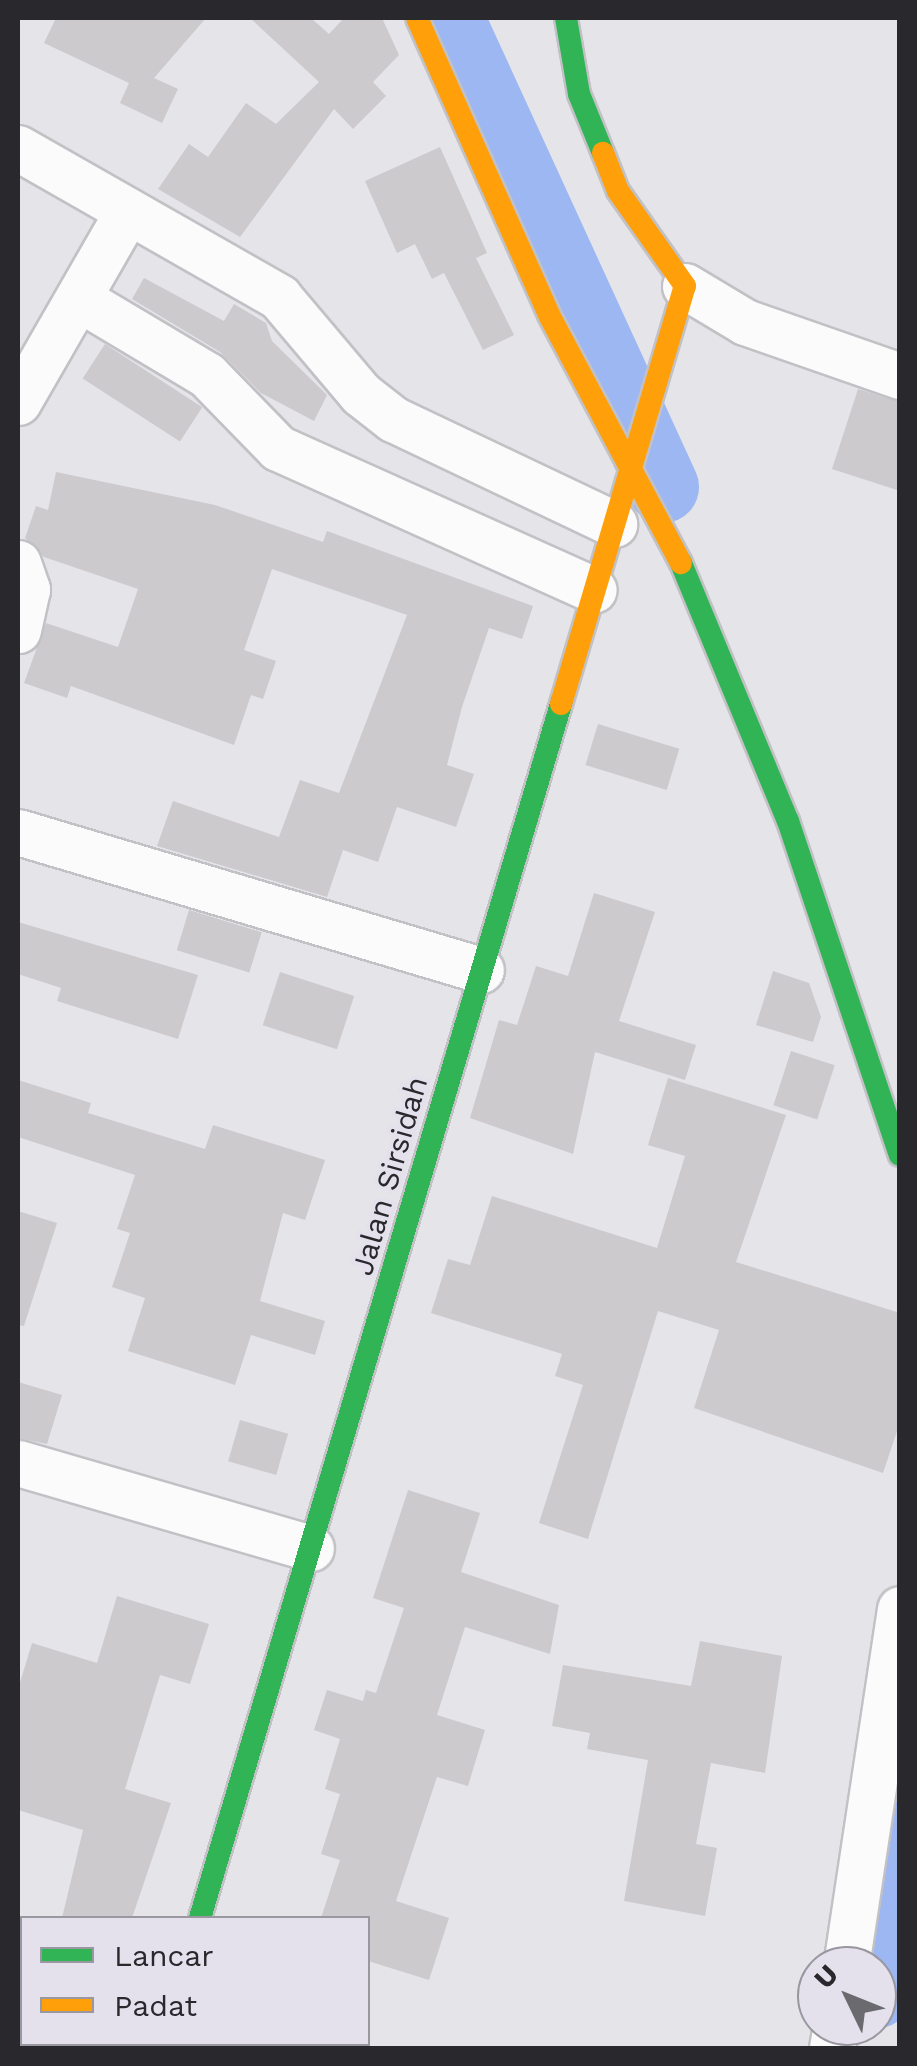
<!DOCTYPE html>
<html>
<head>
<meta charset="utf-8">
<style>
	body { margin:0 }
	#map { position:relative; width:917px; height:2066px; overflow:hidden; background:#e5e4e9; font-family:"Work Sans",sans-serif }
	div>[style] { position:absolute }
	.river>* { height:72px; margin:-36px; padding:0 36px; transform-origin:36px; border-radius:36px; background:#9cb7f2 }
	.building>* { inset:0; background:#cccacc; transform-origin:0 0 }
	.roads { filter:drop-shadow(2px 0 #c2c1c5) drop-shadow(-2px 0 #c2c1c5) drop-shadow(0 2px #c2c1c5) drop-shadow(0 -2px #c2c1c5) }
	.street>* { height:45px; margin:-22.5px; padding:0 22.5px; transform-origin:22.5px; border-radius:22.5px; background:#fbfbfc }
	.fast>* { height:22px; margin:-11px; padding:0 11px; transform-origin:11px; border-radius:11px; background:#30b455 }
	.slow>* { height:22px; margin:-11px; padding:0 11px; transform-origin:11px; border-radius:11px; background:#ff9f0a }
	span { translate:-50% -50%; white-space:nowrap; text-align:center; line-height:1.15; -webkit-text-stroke:8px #e4e1ec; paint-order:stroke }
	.street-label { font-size:30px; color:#29282c }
	.frame { position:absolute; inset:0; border:20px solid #29282c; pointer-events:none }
	.legend { position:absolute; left:20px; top:1916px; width:350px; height:130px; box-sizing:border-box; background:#e4e1ec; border:2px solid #99979f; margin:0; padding:12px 18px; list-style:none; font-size:30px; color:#29282c }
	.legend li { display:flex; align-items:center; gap:20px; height:50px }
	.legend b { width:50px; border:2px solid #99979f }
	.north { position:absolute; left:797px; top:1946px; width:100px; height:100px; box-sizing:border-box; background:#e4e1ec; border:2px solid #99979f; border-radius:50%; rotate:313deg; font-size:28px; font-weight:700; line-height:40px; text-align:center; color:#29282c }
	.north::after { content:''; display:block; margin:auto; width:35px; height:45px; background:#6b6a6e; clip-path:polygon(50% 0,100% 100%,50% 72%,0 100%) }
</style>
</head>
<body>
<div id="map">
	<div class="river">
		<i style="left:448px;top:18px;width:516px;rotate:65.37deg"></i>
		<i style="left:877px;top:1992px;width:157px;rotate:-81.6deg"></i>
	</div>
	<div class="building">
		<i style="clip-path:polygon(56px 18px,206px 18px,154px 78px,178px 89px,162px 123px,120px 103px,129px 83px,44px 43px)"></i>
		<i style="clip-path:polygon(250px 18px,311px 18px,329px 34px,344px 18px,382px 18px,399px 55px,373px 82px,386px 96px,353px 129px,334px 109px,240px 237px,158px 189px,189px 144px,208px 157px,246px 103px,276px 124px,319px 82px)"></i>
		<i style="clip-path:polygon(440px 147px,487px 253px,476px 258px,514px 335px,483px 350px,444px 273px,432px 279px,415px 244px,397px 253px,365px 181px)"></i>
		<i style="clip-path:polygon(144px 278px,224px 321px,234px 304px,266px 323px,272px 341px,327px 395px,314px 421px,261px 393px,220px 352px,132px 299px)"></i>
		<i style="left:105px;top:344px;width:116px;height:41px;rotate:33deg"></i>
		<i style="clip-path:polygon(858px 389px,900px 402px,900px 491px,832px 469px)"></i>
		<i style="clip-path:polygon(56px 472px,215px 505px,323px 542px,327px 531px,533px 606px,522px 639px,489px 628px,462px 707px,447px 765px,474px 774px,456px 827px,397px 807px,378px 862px,343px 850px,327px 897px,157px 846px,173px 801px,279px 837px,300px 780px,339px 793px,407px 615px,272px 569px,244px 650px,276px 661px,263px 699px,251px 695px,234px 745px,71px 686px,67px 698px,24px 683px,46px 623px,118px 647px,138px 589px,44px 557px,25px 538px,36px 506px,48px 510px)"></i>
		<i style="left:598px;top:724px;width:85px;height:43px;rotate:17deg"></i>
		<i style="clip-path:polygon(594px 893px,655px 912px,619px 1021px,696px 1045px,685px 1080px,595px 1052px,573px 1154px,470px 1118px,499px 1020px,517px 1025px,536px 966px,568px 976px)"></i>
		<i style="left:189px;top:910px;width:76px;height:42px;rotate:17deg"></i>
		<i style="clip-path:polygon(18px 922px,198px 975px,178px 1039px,57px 1001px,61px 988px,18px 974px)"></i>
		<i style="clip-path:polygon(773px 971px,809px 983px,821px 1017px,813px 1042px,756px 1025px)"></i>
		<i style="left:280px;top:972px;width:78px;height:56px;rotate:18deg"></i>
		<i style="left:791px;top:1051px;width:46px;height:57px;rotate:18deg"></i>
		<i style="clip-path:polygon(668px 1078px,786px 1115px,736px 1262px,900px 1313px,900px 1422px,883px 1473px,694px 1408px,719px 1330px,658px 1311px,588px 1539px,539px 1523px,583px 1385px,555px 1376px,562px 1354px,431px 1313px,448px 1259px,470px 1265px,492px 1196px,657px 1248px,685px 1156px,648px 1145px)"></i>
		<i style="clip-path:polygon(18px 1080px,91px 1103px,88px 1113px,205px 1149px,213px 1125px,325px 1160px,305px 1220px,283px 1213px,260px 1301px,325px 1321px,315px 1355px,251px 1335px,235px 1385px,128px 1351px,145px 1298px,112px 1287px,130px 1233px,117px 1229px,135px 1175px,18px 1137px)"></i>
		<i style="clip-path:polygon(18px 1211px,57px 1223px,24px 1326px,18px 1325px)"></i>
		<i style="clip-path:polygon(18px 1382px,62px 1395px,47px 1444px,18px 1438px)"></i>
		<i style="left:240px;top:1420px;width:50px;height:43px;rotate:16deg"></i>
		<i style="clip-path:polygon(408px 1490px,480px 1513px,461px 1572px,559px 1605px,550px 1654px,465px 1627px,437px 1715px,485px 1730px,468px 1786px,437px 1777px,396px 1901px,449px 1918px,429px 1980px,368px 1961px,368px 1918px,321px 1918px,340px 1860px,321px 1854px,340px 1794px,325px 1789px,340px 1739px,314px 1730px,327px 1690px,363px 1701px,366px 1690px,376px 1693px,404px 1608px,373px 1598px)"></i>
		<i style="clip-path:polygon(117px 1596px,209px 1624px,190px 1684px,160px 1675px,125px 1789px,171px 1803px,132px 1918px,62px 1918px,83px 1830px,18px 1810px,18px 1689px,32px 1643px,97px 1663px)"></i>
		<i style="clip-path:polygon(700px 1641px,782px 1656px,765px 1773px,711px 1763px,696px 1844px,717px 1848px,705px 1916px,624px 1901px,648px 1760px,587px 1749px,590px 1733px,552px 1726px,563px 1665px,691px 1686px)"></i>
	</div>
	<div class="roads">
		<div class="street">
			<i style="left:18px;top:148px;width:301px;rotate:29.7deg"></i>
			<i style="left:279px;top:297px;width:127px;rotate:49.8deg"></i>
			<i style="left:361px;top:394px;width:41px;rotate:38deg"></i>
			<i style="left:393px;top:419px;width:245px;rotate:25.4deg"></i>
			<i style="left:685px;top:286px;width:70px;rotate:31deg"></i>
			<i style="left:745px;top:322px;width:164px;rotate:19.2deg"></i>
			<i style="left:78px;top:298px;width:150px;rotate:30.8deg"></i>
			<i style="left:207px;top:375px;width:102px;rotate:45.8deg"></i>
			<i style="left:278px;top:448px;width:346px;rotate:24.2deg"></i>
			<i style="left:18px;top:402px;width:220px;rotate:-60.1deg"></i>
			<i style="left:18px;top:563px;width:28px;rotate:71deg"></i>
			<i style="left:27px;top:589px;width:42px;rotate:102.4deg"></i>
			<i style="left:18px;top:832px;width:483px;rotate:16.6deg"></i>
			<i style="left:18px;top:1463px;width:305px;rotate:16.2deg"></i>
			<i style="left:846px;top:1966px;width:361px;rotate:-81.4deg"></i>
			<i style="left:832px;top:2048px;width:22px;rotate:-80deg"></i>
		</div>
		<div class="fast">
			<i style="left:566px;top:18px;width:77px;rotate:80.3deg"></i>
			<i style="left:579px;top:94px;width:64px;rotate:67.9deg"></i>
			<i style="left:681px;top:563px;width:279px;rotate:67.5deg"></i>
			<i style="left:788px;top:821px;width:352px;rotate:71.5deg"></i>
			<i style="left:200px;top:1918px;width:1267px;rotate:-73.44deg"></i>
			<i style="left:159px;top:2048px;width:4px;rotate:-63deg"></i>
		</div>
		<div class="slow">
			<i style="left:417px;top:18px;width:325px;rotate:66deg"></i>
			<i style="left:549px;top:315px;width:281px;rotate:62deg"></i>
			<i style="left:561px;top:704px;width:436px;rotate:-73.5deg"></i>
			<i style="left:685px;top:286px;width:116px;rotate:-125.2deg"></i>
			<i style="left:618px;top:191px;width:41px;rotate:-111.5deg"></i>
		</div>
	</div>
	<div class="street-label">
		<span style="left:390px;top:1176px;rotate:-74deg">Jalan Sirsidah</span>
	</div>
	<div class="frame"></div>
	<ul class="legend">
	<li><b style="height:12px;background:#30b455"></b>Lancar</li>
	<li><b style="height:12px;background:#ff9f0a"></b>Padat</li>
	</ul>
	<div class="north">U</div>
</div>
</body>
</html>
